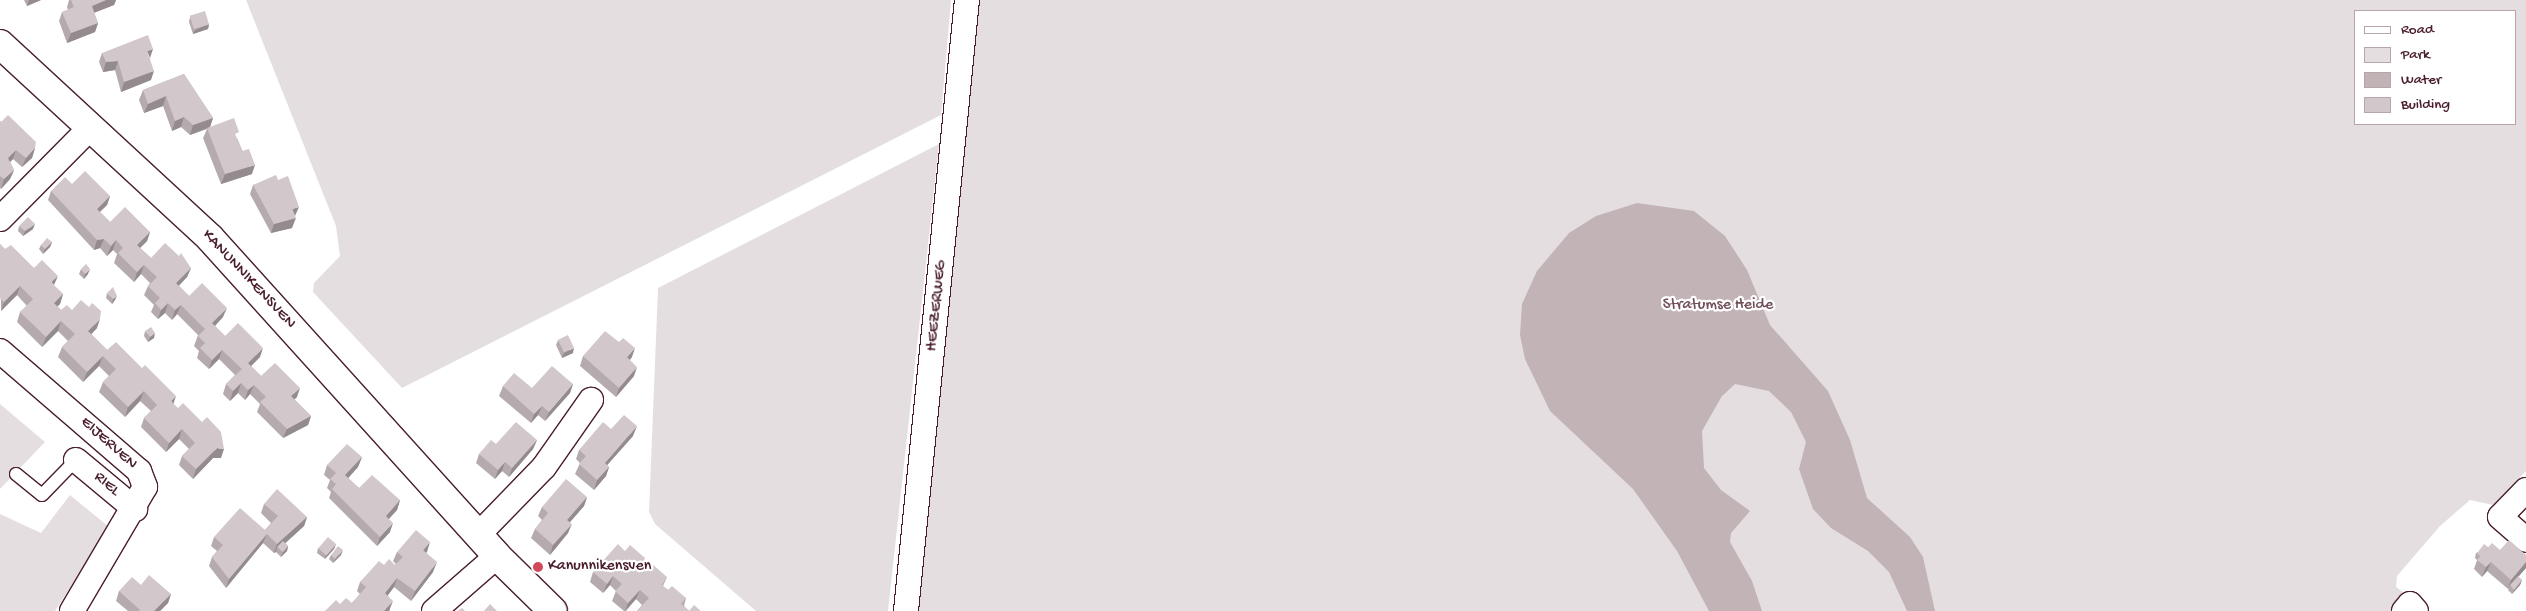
<!DOCTYPE html>
<html>
<head>
<meta charset="utf-8">
<style>
	body { margin:0 }
	#map { position:relative; width:2526px; height:611px; overflow:hidden; background:#fff; font-family:"Gochi Hand",sans-serif }
	div>[style] { position:absolute }
	.green>* { inset:0; background:#e5dee0 }
	.water>* { inset:0; background:#c1b3b6 }
	.roads { filter:drop-shadow(1px 0 #4a1f2b) drop-shadow(-1px 0 #4a1f2b) drop-shadow(0 1px #4a1f2b) drop-shadow(0 -1px #4a1f2b) }
	.service>* { height:12px; margin:-6px; padding:0 6px; transform-origin:6px; border-radius:6px; background:#fff }
	.minor>* { height:24px; margin:-12px; padding:0 12px; transform-origin:12px; border-radius:12px; background:#fff }
	.tertiary>* { height:28px; margin:-14px; padding:0 14px; transform-origin:14px; border-radius:14px; background:#fff }
	.wall>* { inset:0; background:#b5abaf }
	.shaded-wall>* { inset:0; background:#938b8e }
	.building>* { inset:0; background:#d2c7cb; transform-origin:0 0 }
	.dots>* { width:14px; height:14px; translate:-50% -50%; box-sizing:border-box; border:2px solid #fff; border-radius:50% }
	span { translate:-50% -50%; white-space:nowrap; text-align:center; line-height:1.15; -webkit-text-stroke:4.5px #fff; paint-order:stroke }
	.street-label { font-size:16px; color:#4a1f2b }
	.park-label { font-size:16px; color:#714f58 }
	.poi-label { font-size:16px; color:#4a1f2b }
	.left { translate:0 -50%; text-align:left }
	.legend { position:absolute; left:2354px; top:10px; width:162px; height:115px; box-sizing:border-box; background:#fff; border:1px solid #b7a5aa; margin:0; padding:6px 9px; list-style:none; font-size:15px; color:#4a1f2b }
	.legend li { display:flex; align-items:center; gap:10px; height:25px }
	.legend b { width:25px; border:1px solid #b7a5aa }
</style>
</head>
<body>
<div id="map">
	<div class="green">
		<i style="clip-path:polygon(246px 0,951px 0,941px 115px,402px 388px,313px 292px,314px 283px,340px 256px,336px 226px)"></i>
		<i style="clip-path:polygon(evenodd,971px 0,2526px 0,2526px 471px,2493px 505px,2470px 500px,2440px 526px,2397px 576px,2396px 587px,2411px 598px,2399px 611px,911px 611px,971px 0,2355px 11px,2515px 11px,2515px 124px,2355px 124px,2355px 11px)"></i>
		<i style="clip-path:polygon(939px 144px,888px 611px,756px 611px,655px 524px,649px 512px,658px 288px)"></i>
		<i style="clip-path:polygon(0 404px,45px 442px,0 489px)"></i>
		<i style="clip-path:polygon(70px 495px,109px 527px,55px 611px,0 611px,0 514px,41px 533px)"></i>
	</div>
	<div class="water">
		<i style="clip-path:polygon(1637px 203px,1694px 211px,1725px 236px,1747px 270px,1770px 325px,1828px 391px,1850px 440px,1867px 498px,1910px 537px,1923px 557px,1935px 611px,1907px 611px,1889px 572px,1868px 551px,1831px 528px,1813px 509px,1799px 469px,1806px 442px,1791px 412px,1769px 391px,1735px 384px,1722px 396px,1702px 431px,1704px 468px,1721px 490px,1750px 511px,1731px 533px,1730px 542px,1752px 581px,1762px 611px,1709px 611px,1677px 551px,1633px 489px,1550px 411px,1525px 359px,1520px 335px,1522px 304px,1537px 271px,1569px 233px,1596px 216px)"></i>
	</div>
	<div class="roads">
		<div class="service">
			<i style="left:16px;top:474px;width:33px;rotate:39deg"></i>
			<i style="left:42px;top:495px;width:49px;rotate:-45.8deg"></i>
		</div>
		<div class="minor">
			<i style="left:0;top:219px;width:129px;rotate:-45.3deg"></i>
			<i style="left:0;top:351px;width:184px;rotate:40.8deg"></i>
			<i style="left:139px;top:471px;width:17px;rotate:69deg"></i>
			<i style="left:145px;top:487px;width:144px;rotate:120.5deg"></i>
			<i style="left:76px;top:460px;width:77px;rotate:39.7deg"></i>
			<i style="left:2526px;top:490px;width:37px;rotate:134deg"></i>
			<i style="left:2500px;top:517px;width:35px;rotate:41deg"></i>
			<i style="left:478px;top:535px;width:95px;rotate:-45.9deg"></i>
			<i style="left:544px;top:467px;width:82px;rotate:-55deg"></i>
			<i style="left:434px;top:611px;width:84px;rotate:-41.1deg"></i>
			<i style="left:906px;top:611px;width:614px;rotate:-84.3deg"></i>
			<i style="left:2404px;top:611px;width:9px;rotate:-49deg"></i>
			<i style="left:2410px;top:604px;width:9px;rotate:49deg"></i>
		</div>
		<div class="tertiary">
			<i style="left:0;top:44px;width:286px;rotate:42.7deg"></i>
			<i style="left:210px;top:238px;width:428px;rotate:47.9deg"></i>
			<i style="left:497px;top:556px;width:78px;rotate:44.5deg"></i>
		</div>
	</div>
	<div class="wall">
		<i style="clip-path:polygon(24px 0,41px 0,27px 6px)"></i>
		<i style="clip-path:polygon(69px 0,116px 0,114px 5px,94px 13px,98px 23px,95px 32px,67px 43px,59px 21px,62px 12px,68px 10px,67px 7px)"></i>
		<i style="clip-path:polygon(190px 17px,209px 24px,208px 29px,193px 34px,189px 22px)"></i>
		<i style="clip-path:polygon(102px 53px,150px 58px,151px 80px,121px 92px,115px 70px,103px 72px,99px 62px)"></i>
		<i style="clip-path:polygon(184px 74px,213px 118px,210px 127px,237px 138px,252px 174px,221px 184px,203px 138px,207px 129px,190px 135px,181px 127px,172px 131px,163px 106px,144px 113px,139px 100px,143px 90px)"></i>
		<i style="clip-path:polygon(0 121px,35px 148px,32px 158px,22px 167px,13px 159px,10px 162px,14px 170px,10px 179px,1px 189px,0 188px)"></i>
		<i style="clip-path:polygon(278px 180px,295px 216px,292px 228px,271px 233px,250px 194px,253px 185px)"></i>
		<i style="clip-path:polygon(72px 184px,110px 196px,107px 205px,100px 212px,110px 222px,150px 232px,147px 241px,140px 248px,151px 258px,191px 268px,187px 277px,179px 286px,189px 296px,223px 317px,215px 326px,225px 336px,260px 357px,251px 366px,261px 376px,297px 397px,294px 399px,311px 416px,308px 425px,283px 438px,257px 412px,260px 404px,250px 394px,245px 400px,238px 393px,230px 401px,223px 394px,226px 384px,235px 375px,219px 359px,209px 369px,197px 358px,199px 351px,194px 346px,198px 335px,177px 314px,172px 320px,165px 313px,158px 319px,151px 312px,154px 305px,144px 295px,148px 286px,150px 283px,141px 274px,134px 282px,114px 263px,117px 254px,113px 250px,107px 256px,100px 248px,94px 250px,48px 200px,51px 191px)"></i>
		<i style="clip-path:polygon(19px 226px,33px 229px,23px 236px,18px 231px)"></i>
		<i style="clip-path:polygon(52px 242px,50px 247px,43px 254px,39px 249px,41px 245px)"></i>
		<i style="clip-path:polygon(0 244px,5px 249px,34px 268px,54px 286px,63px 294px,60px 304px,57px 306px,61px 310px,72px 310px,97px 328px,91px 334px,107px 350px,173px 404px,221px 458px,213px 458px,193px 479px,179px 465px,182px 456px,189px 449px,179px 439px,166px 452px,141px 427px,144px 418px,151px 411px,140px 401px,125px 417px,99px 392px,103px 382px,109px 376px,99px 366px,83px 382px,58px 357px,62px 347px,68px 341px,58px 331px,42px 347px,17px 322px,20px 312px,27px 306px,17px 295px,1px 311px)"></i>
		<i style="clip-path:polygon(81px 269px,88px 274px,84px 279px,79px 274px)"></i>
		<i style="clip-path:polygon(107px 293px,115px 300px,112px 304px,106px 298px)"></i>
		<i style="clip-path:polygon(145px 331px,154px 338px,148px 342px,144px 336px)"></i>
		<i style="clip-path:polygon(558px 340px,573px 353px,562px 358px,556px 345px)"></i>
		<i style="clip-path:polygon(583px 356px,632px 357px,630px 360px,634px 376px,616px 397px,580px 366px)"></i>
		<i style="clip-path:polygon(573px 384px,570px 393px,545px 421px,538px 415px,531px 423px,499px 396px,503px 386px,532px 388px)"></i>
		<i style="clip-path:polygon(611px 429px,633px 436px,607px 465px,609px 467px,606px 476px,594px 490px,575px 474px,580px 463px,576px 459px,579px 450px)"></i>
		<i style="clip-path:polygon(537px 440px,533px 449px,509px 477px,502px 471px,495px 479px,476px 463px,479px 454px,496px 444px)"></i>
		<i style="clip-path:polygon(362px 457px,358px 467px,348px 478px,359px 488px,400px 500px,397px 510px,389px 519px,390px 532px,377px 546px,329px 498px,331px 492px,327px 488px,330px 480px,324px 475px,327px 465px)"></i>
		<i style="clip-path:polygon(587px 497px,584px 506px,570px 522px,568px 533px,550px 555px,531px 538px,535px 529px,542px 520px,538px 516px,542px 507px)"></i>
		<i style="clip-path:polygon(264px 504px,307px 517px,304px 526px,285px 543px,288px 546px,287px 551px,281px 557px,276px 552px,274px 553px,263px 543px,226px 588px,209px 566px,212px 557px,217px 551px,211px 546px,214px 537px,265px 530px,271px 523px,261px 513px)"></i>
		<i style="clip-path:polygon(336px 544px,334px 549px,325px 559px,317px 553px,318px 548px)"></i>
		<i style="clip-path:polygon(2488px 547px,2500px 550px,2526px 555px,2526px 568px,2518px 577px,2522px 580px,2520px 585px,2512px 594px,2508px 590px,2509px 588px,2508px 589px,2487px 571px,2482px 577px,2474px 569px,2477px 560px,2475px 558px,2476px 553px)"></i>
		<i style="clip-path:polygon(397px 552px,426px 552px,433px 572px,411px 601px,394px 587px,388px 595px,390px 610px,389px 611px,325px 611px,340px 604px,352px 603px,360px 594px,357px 591px,360px 582px,384px 565px,395px 565px,396px 564px,393px 561px)"></i>
		<i style="clip-path:polygon(331px 555px,341px 555px,333px 563px,329px 559px)"></i>
		<i style="clip-path:polygon(642px 566px,647px 570px,667px 577px,663px 586px,668px 590px,686px 598px,684px 606px,689px 611px,701px 611px,637px 611px,642px 605px,636px 599px,626px 611px,624px 611px,612px 601px,616px 591px,610px 585px,603px 593px,590px 582px,593px 572px)"></i>
		<i style="clip-path:polygon(141px 585px,171px 594px,168px 603px,160px 611px,128px 611px,116px 601px,119px 591px)"></i>
	</div>
	<div class="shaded-wall">
		<i style="clip-path:polygon(29px 0,41px 0,27px 6px)"></i>
		<i style="clip-path:polygon(106px 0,116px 0,114px 5px,88px 15px,92px 6px)"></i>
		<i style="clip-path:polygon(98px 23px,95px 32px,67px 43px,71px 33px)"></i>
		<i style="clip-path:polygon(209px 24px,208px 29px,193px 34px,195px 30px)"></i>
		<i style="clip-path:polygon(153px 49px,150px 58px,147px 51px)"></i>
		<i style="clip-path:polygon(118px 61px,115px 70px,103px 72px,106px 62px)"></i>
		<i style="clip-path:polygon(154px 71px,151px 80px,121px 92px,124px 82px)"></i>
		<i style="clip-path:polygon(166px 96px,163px 106px,144px 113px,148px 104px)"></i>
		<i style="clip-path:polygon(184px 117px,181px 127px,172px 131px,175px 121px)"></i>
		<i style="clip-path:polygon(213px 118px,210px 127px,190px 135px,193px 125px)"></i>
		<i style="clip-path:polygon(35px 148px,32px 158px,22px 167px,26px 158px)"></i>
		<i style="clip-path:polygon(16px 150px,13px 159px,5px 167px,8px 158px)"></i>
		<i style="clip-path:polygon(255px 165px,252px 174px,221px 184px,225px 174px)"></i>
		<i style="clip-path:polygon(14px 170px,10px 179px,1px 189px,4px 179px)"></i>
		<i style="clip-path:polygon(110px 196px,107px 205px,93px 218px,97px 209px)"></i>
		<i style="clip-path:polygon(299px 207px,295px 216px,292px 209px)"></i>
		<i style="clip-path:polygon(296px 218px,292px 228px,271px 233px,274px 224px)"></i>
		<i style="clip-path:polygon(35px 224px,33px 229px,23px 236px,25px 231px)"></i>
		<i style="clip-path:polygon(150px 232px,147px 241px,134px 254px,137px 245px)"></i>
		<i style="clip-path:polygon(104px 239px,100px 248px,94px 250px,97px 240px)"></i>
		<i style="clip-path:polygon(116px 240px,113px 250px,107px 256px,111px 246px)"></i>
		<i style="clip-path:polygon(52px 242px,50px 247px,43px 254px,45px 249px)"></i>
		<i style="clip-path:polygon(144px 265px,141px 274px,134px 282px,137px 272px)"></i>
		<i style="clip-path:polygon(191px 268px,187px 277px,172px 292px,176px 283px)"></i>
		<i style="clip-path:polygon(90px 269px,88px 274px,84px 279px,85px 274px)"></i>
		<i style="clip-path:polygon(58px 276px,54px 285px,51px 282px)"></i>
		<i style="clip-path:polygon(20px 286px,17px 295px,1px 311px,4px 302px)"></i>
		<i style="clip-path:polygon(63px 294px,60px 304px,51px 313px,54px 303px)"></i>
		<i style="clip-path:polygon(117px 296px,115px 300px,112px 304px,113px 299px)"></i>
		<i style="clip-path:polygon(168px 303px,165px 313px,158px 319px,161px 310px)"></i>
		<i style="clip-path:polygon(181px 305px,177px 314px,172px 320px,175px 310px)"></i>
		<i style="clip-path:polygon(227px 308px,223px 317px,209px 332px,212px 323px)"></i>
		<i style="clip-path:polygon(100px 319px,97px 328px,85px 341px,88px 331px)"></i>
		<i style="clip-path:polygon(61px 321px,58px 331px,42px 347px,46px 337px)"></i>
		<i style="clip-path:polygon(155px 333px,154px 338px,148px 342px,150px 337px)"></i>
		<i style="clip-path:polygon(263px 348px,260px 357px,245px 372px,248px 363px)"></i>
		<i style="clip-path:polygon(574px 348px,573px 353px,562px 358px,564px 353px)"></i>
		<i style="clip-path:polygon(635px 348px,632px 357px,623px 367px,627px 357px)"></i>
		<i style="clip-path:polygon(222px 350px,219px 359px,209px 369px,212px 360px)"></i>
		<i style="clip-path:polygon(103px 356px,99px 366px,83px 382px,87px 372px)"></i>
		<i style="clip-path:polygon(637px 367px,634px 376px,616px 397px,619px 388px)"></i>
		<i style="clip-path:polygon(241px 383px,238px 393px,230px 401px,233px 391px)"></i>
		<i style="clip-path:polygon(573px 384px,570px 393px,545px 421px,549px 412px)"></i>
		<i style="clip-path:polygon(254px 385px,250px 394px,245px 400px,248px 390px)"></i>
		<i style="clip-path:polygon(300px 388px,297px 397px,288px 406px,291px 396px)"></i>
		<i style="clip-path:polygon(144px 391px,140px 401px,125px 417px,128px 407px)"></i>
		<i style="clip-path:polygon(176px 396px,173px 405px,171px 401px)"></i>
		<i style="clip-path:polygon(542px 406px,538px 415px,531px 423px,534px 414px)"></i>
		<i style="clip-path:polygon(311px 416px,308px 425px,283px 438px,287px 429px)"></i>
		<i style="clip-path:polygon(637px 426px,633px 436px,601px 472px,605px 463px)"></i>
		<i style="clip-path:polygon(182px 429px,179px 439px,166px 452px,169px 443px)"></i>
		<i style="clip-path:polygon(537px 440px,533px 449px,509px 477px,512px 468px)"></i>
		<i style="clip-path:polygon(217px 448px,224px 449px,221px 458px,213px 458px,193px 479px,196px 469px)"></i>
		<i style="clip-path:polygon(362px 457px,358px 467px,342px 485px,345px 475px)"></i>
		<i style="clip-path:polygon(505px 462px,502px 471px,495px 479px,498px 470px)"></i>
		<i style="clip-path:polygon(609px 467px,606px 476px,594px 490px,597px 480px)"></i>
		<i style="clip-path:polygon(587px 497px,584px 506px,564px 529px,567px 520px)"></i>
		<i style="clip-path:polygon(400px 500px,397px 510px,382px 526px,386px 516px)"></i>
		<i style="clip-path:polygon(307px 517px,304px 526px,279px 549px,277px 547px,276px 552px,274px 553px,277px 544px)"></i>
		<i style="clip-path:polygon(393px 523px,390px 532px,377px 546px,380px 537px)"></i>
		<i style="clip-path:polygon(572px 524px,568px 533px,550px 555px,553px 545px)"></i>
		<i style="clip-path:polygon(267px 534px,263px 543px,226px 588px,229px 579px)"></i>
		<i style="clip-path:polygon(430px 542px,427px 552px,420px 559px,423px 550px)"></i>
		<i style="clip-path:polygon(336px 544px,334px 549px,325px 559px,326px 555px)"></i>
		<i style="clip-path:polygon(288px 546px,287px 551px,281px 557px,283px 552px)"></i>
		<i style="clip-path:polygon(343px 550px,341px 555px,333px 563px,335px 559px)"></i>
		<i style="clip-path:polygon(437px 562px,433px 572px,411px 601px,415px 591px)"></i>
		<i style="clip-path:polygon(2491px 562px,2487px 571px,2482px 577px,2486px 567px)"></i>
		<i style="clip-path:polygon(2526px 562px,2526px 568px,2510px 586px,2510px 585px,2508px 589px,2511px 580px)"></i>
		<i style="clip-path:polygon(613px 576px,610px 585px,603px 593px,607px 584px)"></i>
		<i style="clip-path:polygon(397px 578px,394px 587px,382px 603px,385px 593px)"></i>
		<i style="clip-path:polygon(2522px 580px,2520px 585px,2512px 594px,2514px 590px)"></i>
		<i style="clip-path:polygon(640px 590px,636px 599px,625px 611px,628px 603px)"></i>
		<i style="clip-path:polygon(171px 594px,168px 603px,160px 611px,154px 611px)"></i>
		<i style="clip-path:polygon(393px 601px,389px 611px,384px 611px)"></i>
	</div>
	<div class="building">
		<i style="clip-path:polygon(71px 0,106px 0,92px 6px,98px 23px,71px 33px,62px 12px,74px 7px)"></i>
		<i style="left:205px;top:11px;width:14px;height:16px;rotate:73deg"></i>
		<i style="clip-path:polygon(148px 35px,153px 49px,147px 51px,154px 71px,124px 82px,118px 61px,106px 62px,102px 53px)"></i>
		<i style="clip-path:polygon(184px 74px,213px 118px,193px 125px,184px 117px,175px 121px,166px 96px,148px 104px,143px 90px)"></i>
		<i style="clip-path:polygon(8px 115px,36px 142px,35px 148px,26px 158px,16px 150px,8px 158px,14px 170px,4px 179px,0 176px,0 121px,1px 122px)"></i>
		<i style="clip-path:polygon(234px 118px,239px 132px,235px 134px,242px 151px,249px 149px,255px 165px,225px 174px,207px 128px)"></i>
		<i style="clip-path:polygon(85px 171px,110px 196px,97px 209px,110px 222px,125px 207px,150px 232px,137px 245px,151px 258px,165px 243px,179px 256px,181px 253px,191px 268px,176px 283px,189px 296px,202px 283px,227px 308px,212px 323px,225px 336px,238px 323px,263px 348px,248px 363px,261px 376px,275px 363px,300px 388px,291px 396px,311px 416px,287px 429px,260px 402px,266px 397px,254px 385px,248px 390px,241px 383px,233px 391px,226px 384px,242px 369px,222px 350px,212px 360px,200px 348px,205px 343px,198px 336px,205px 329px,181px 305px,175px 310px,168px 303px,161px 310px,155px 303px,160px 298px,148px 286px,157px 277px,144px 265px,137px 272px,118px 253px,123px 248px,116px 240px,111px 246px,104px 239px,97px 240px,51px 191px,65px 177px,72px 184px)"></i>
		<i style="clip-path:polygon(276px 175px,278px 180px,288px 176px,299px 207px,292px 209px,296px 218px,274px 224px,253px 185px)"></i>
		<i style="clip-path:polygon(28px 217px,35px 224px,25px 231px,19px 226px)"></i>
		<i style="clip-path:polygon(47px 238px,52px 242px,45px 249px,41px 245px)"></i>
		<i style="clip-path:polygon(0 244px,5px 249px,11px 245px,34px 268px,42px 260px,58px 276px,51px 282px,63px 294px,54px 303px,61px 310px,67px 305px,72px 310px,81px 300px,89px 307px,92px 303px,101px 311px,100px 319px,88px 331px,107px 350px,116px 342px,142px 368px,145px 365px,176px 396px,171px 401px,178px 408px,183px 403px,202px 422px,207px 417px,221px 432px,224px 449px,217px 448px,196px 469px,182px 456px,195px 443px,182px 429px,169px 443px,144px 418px,157px 405px,144px 391px,128px 407px,103px 382px,116px 369px,103px 356px,87px 372px,62px 347px,75px 334px,61px 321px,46px 337px,20px 312px,33px 299px,20px 286px,4px 302px,0 298px)"></i>
		<i style="clip-path:polygon(86px 264px,90px 269px,85px 274px,81px 269px)"></i>
		<i style="clip-path:polygon(113px 287px,117px 296px,113px 299px,107px 293px)"></i>
		<i style="clip-path:polygon(151px 327px,155px 333px,150px 337px,145px 331px)"></i>
		<i style="clip-path:polygon(605px 331px,619px 342px,623px 338px,635px 348px,627px 357px,637px 367px,619px 388px,583px 356px)"></i>
		<i style="left:568px;top:335px;width:14px;height:11px;rotate:65deg"></i>
		<i style="clip-path:polygon(552px 366px,573px 384px,549px 412px,542px 406px,534px 414px,503px 386px,514px 373px,532px 388px)"></i>
		<i style="clip-path:polygon(624px 415px,637px 426px,605px 463px,609px 467px,597px 480px,579px 464px,586px 456px,579px 450px,603px 422px,611px 429px)"></i>
		<i style="clip-path:polygon(516px 422px,537px 440px,512px 468px,505px 462px,498px 470px,479px 454px,491px 440px,496px 444px)"></i>
		<i style="clip-path:polygon(347px 444px,362px 457px,345px 475px,359px 488px,372px 475px,400px 500px,386px 516px,393px 523px,380px 537px,332px 489px,336px 484px,330px 479px,336px 473px,327px 465px)"></i>
		<i style="clip-path:polygon(566px 479px,587px 497px,567px 520px,572px 524px,553px 545px,535px 529px,548px 513px,542px 507px)"></i>
		<i style="clip-path:polygon(277px 489px,307px 517px,277px 544px,267px 534px,229px 579px,212px 557px,223px 545px,214px 537px,240px 508px,265px 530px,278px 516px,264px 504px)"></i>
		<i style="clip-path:polygon(416px 530px,430px 542px,423px 550px,437px 562px,415px 591px,397px 578px,385px 593px,393px 601px,384px 611px,325px 611px,336px 600px,340px 604px,346px 598px,352px 603px,366px 587px,360px 582px,379px 561px,384px 565px,389px 559px,395px 565px,403px 557px,397px 552px)"></i>
		<i style="left:328px;top:537px;width:11px;height:15px;rotate:41deg"></i>
		<i style="clip-path:polygon(2509px 540px,2526px 555px,2526px 562px,2511px 580px,2491px 562px,2486px 567px,2477px 560px,2492px 543px,2500px 550px)"></i>
		<i style="clip-path:polygon(283px 541px,288px 546px,283px 552px,277px 547px)"></i>
		<i style="clip-path:polygon(618px 544px,625px 551px,630px 545px,645px 558px,642px 566px,647px 570px,652px 564px,667px 577px,662px 585px,668px 590px,672px 586px,686px 598px,681px 604px,689px 611px,694px 605px,701px 611px,637px 611px,649px 598px,640px 590px,628px 603px,615px 591px,622px 584px,613px 576px,607px 584px,593px 572px)"></i>
		<i style="left:2484px;top:544px;width:5px;height:12px;rotate:37deg"></i>
		<i style="clip-path:polygon(338px 546px,343px 550px,335px 559px,331px 555px)"></i>
		<i style="clip-path:polygon(149px 575px,171px 594px,154px 611px,139px 611px,140px 610px,119px 591px,132px 577px,141px 585px)"></i>
		<i style="clip-path:polygon(2518px 576px,2522px 580px,2514px 590px,2510px 585px)"></i>
		<i style="clip-path:polygon(490px 604px,497px 611px,484px 611px)"></i>
		<i style="clip-path:polygon(462px 608px,465px 611px,458px 611px)"></i>
	</div>
	<div class="dots">
		<i style="left:538px;top:567px;background:#d1495b"></i>
	</div>
	<div class="street-label">
		<span style="left:248px;top:280px;rotate:47deg">KANUNNIKENSVEN</span>
		<span style="left:938px;top:306px;rotate:-84deg">HEEZERWEG</span>
		<span style="left:108px;top:444px;rotate:42deg">EIJERVEN</span>
		<span style="left:106px;top:485px;rotate:40deg">RIEL</span>
	</div>
	<div class="park-label">
		<span style="left:1718px;top:306px">Stratumse Heide</span>
	</div>
	<div class="poi-label">
		<span class="left" style="left:548px;top:567px">Kanunnikensven</span>
	</div>
	<ul class="legend">
	<li><b style="height:6px;background:#fff"></b>Road</li>
	<li><b style="height:14px;background:#e5dee0"></b>Park</li>
	<li><b style="height:14px;background:#c1b3b6"></b>Water</li>
	<li><b style="height:14px;background:#d2c7cb"></b>Building</li>
	</ul>
</div>
</body>
</html>
